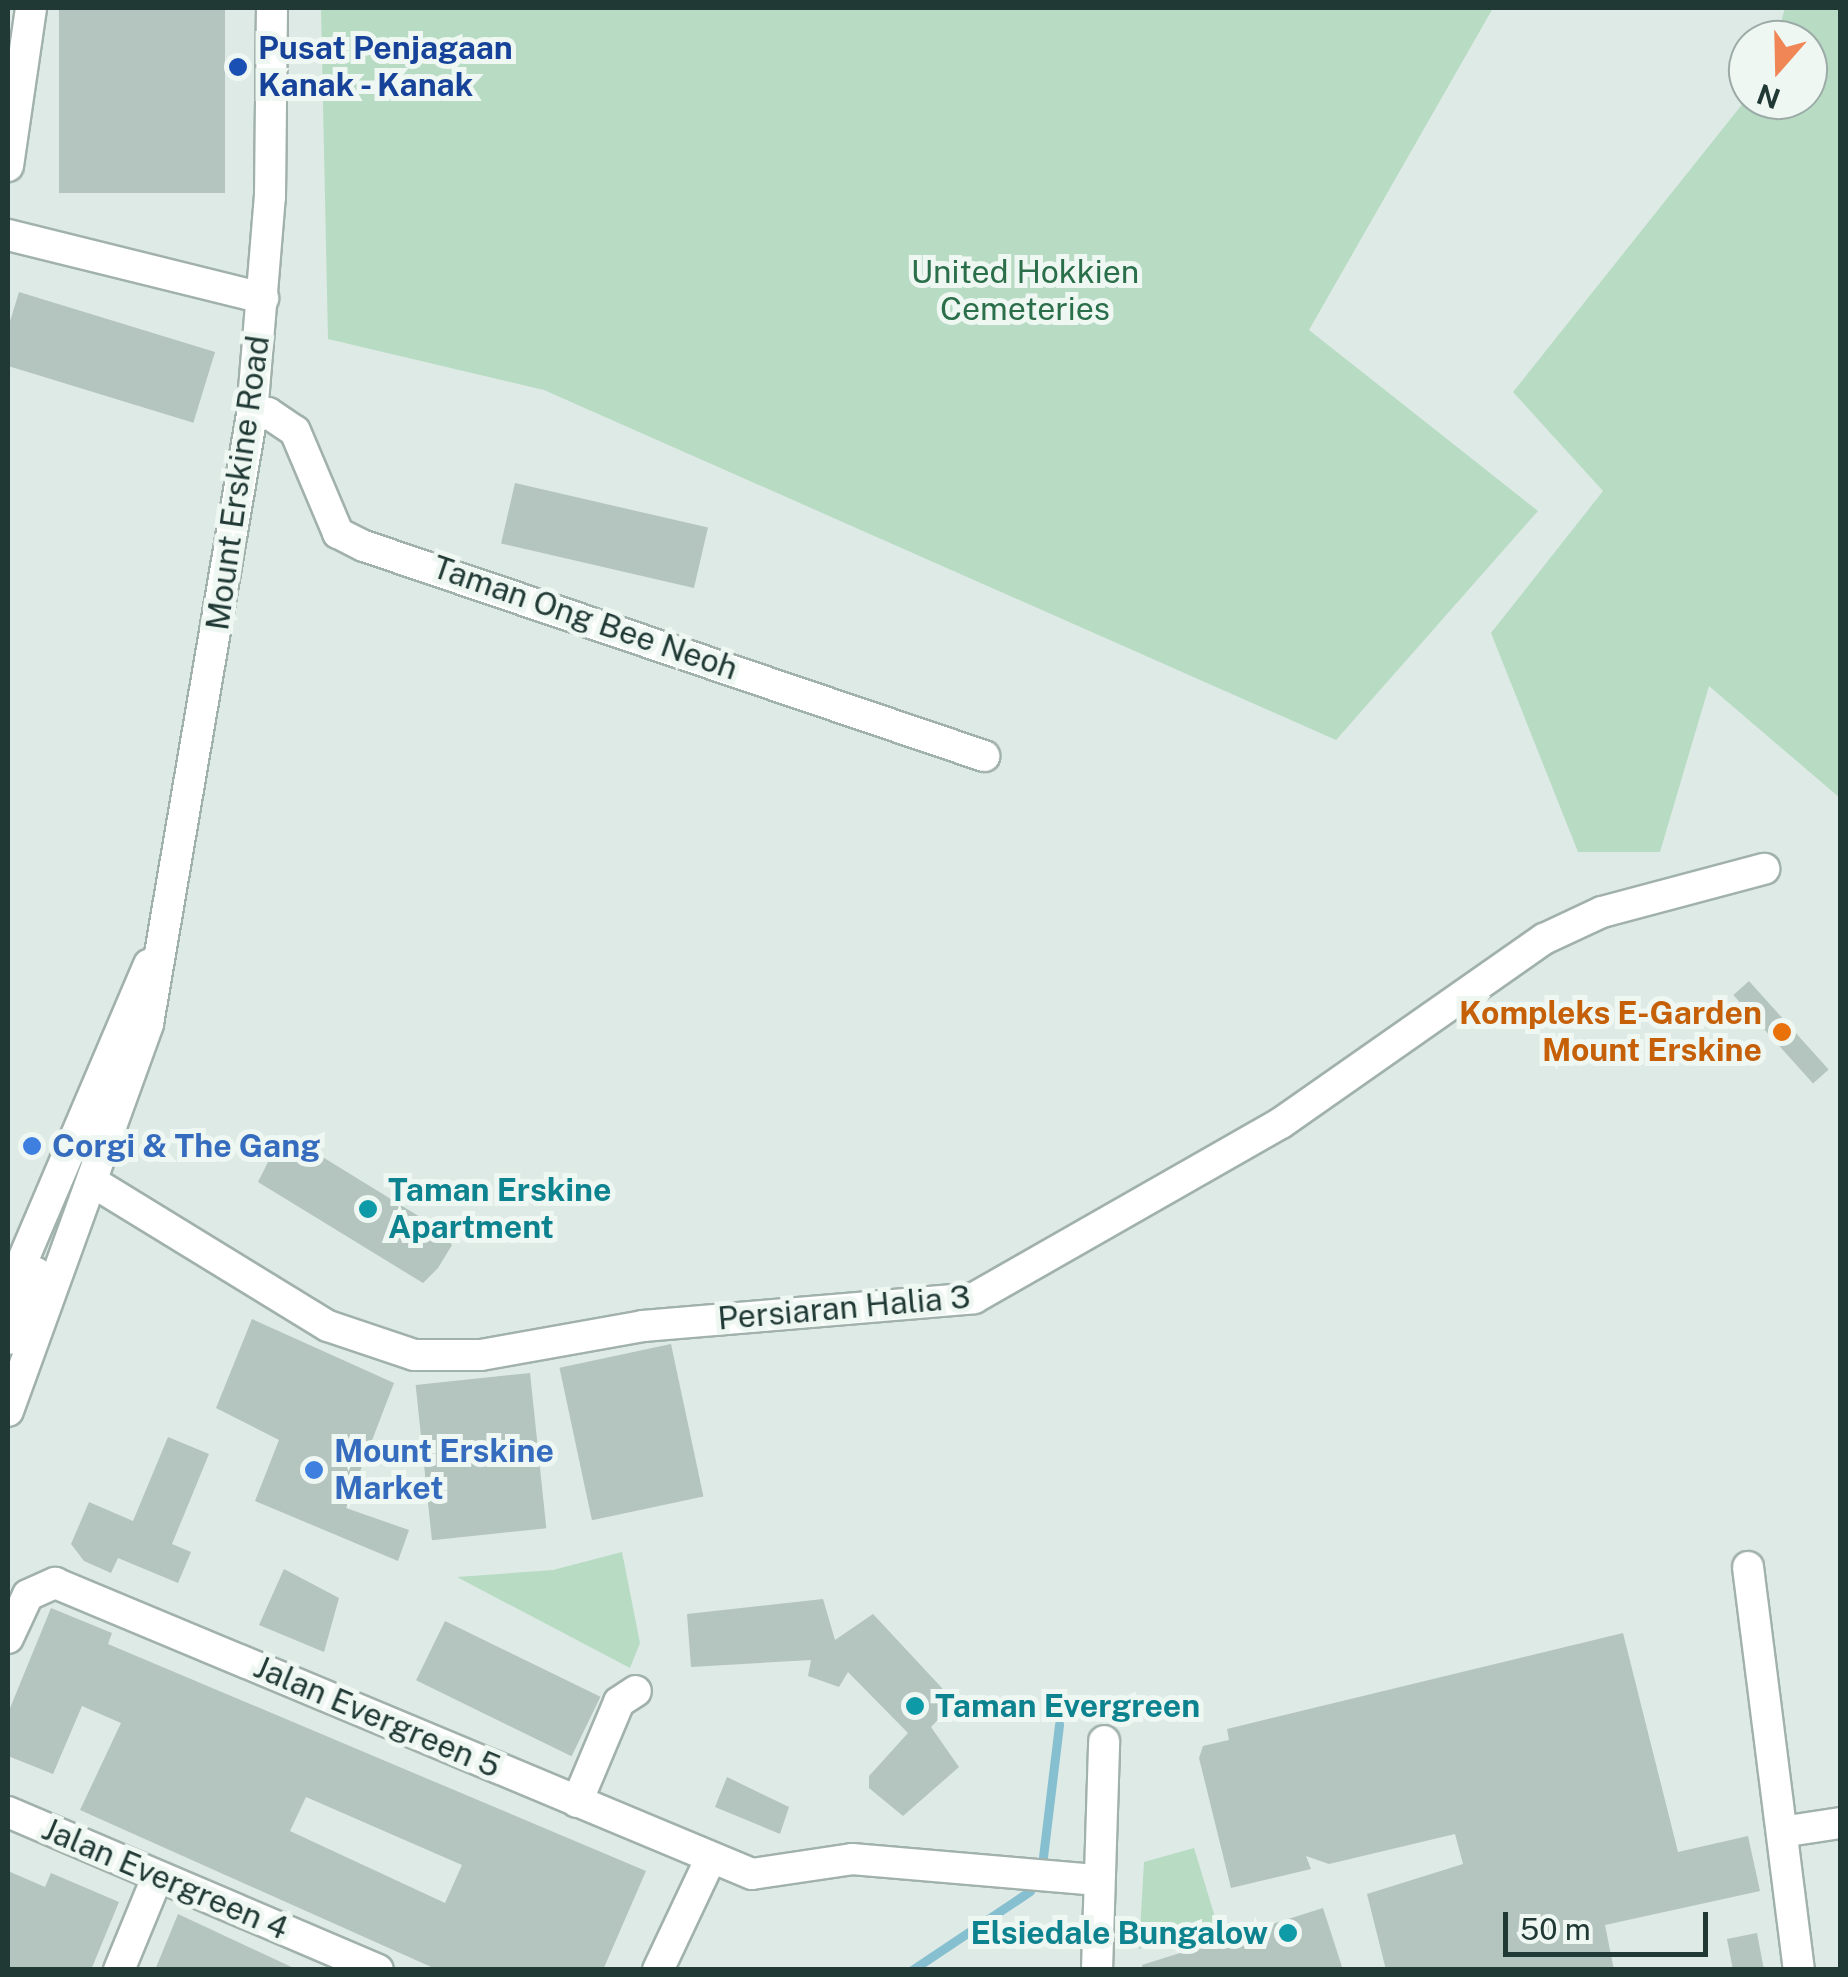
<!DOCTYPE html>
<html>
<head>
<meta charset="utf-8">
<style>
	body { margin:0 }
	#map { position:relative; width:1848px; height:1977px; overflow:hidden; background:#deeae5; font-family:"Public Sans",sans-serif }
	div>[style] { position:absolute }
	.green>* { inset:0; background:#b7dbc3 }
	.stream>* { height:9px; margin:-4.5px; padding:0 4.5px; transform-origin:4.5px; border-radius:4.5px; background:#86bfcf }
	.building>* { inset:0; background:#b4c4bf; transform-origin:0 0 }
	.roads { filter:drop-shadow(2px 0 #a1b1ac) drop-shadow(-2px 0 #a1b1ac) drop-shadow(0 2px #a1b1ac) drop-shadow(0 -2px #a1b1ac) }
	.minor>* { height:30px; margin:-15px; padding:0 15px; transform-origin:15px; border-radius:15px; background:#fff }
	.secondary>* { height:30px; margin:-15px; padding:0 15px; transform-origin:15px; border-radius:15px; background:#fff }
	.dots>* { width:28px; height:28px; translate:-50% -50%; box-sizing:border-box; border:5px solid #eff7f3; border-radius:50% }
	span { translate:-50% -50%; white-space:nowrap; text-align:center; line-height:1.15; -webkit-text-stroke:10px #eff7f3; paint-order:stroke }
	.transit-label { font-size:32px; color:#164399; font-weight:700 }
	.left { translate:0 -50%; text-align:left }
	.park-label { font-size:32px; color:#2b6f4a }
	.street-label { font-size:32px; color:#203934 }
	.food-label { font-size:32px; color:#c56008; font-weight:700 }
	.right { translate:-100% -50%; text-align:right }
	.shop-label { font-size:32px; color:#366cbe; font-weight:700 }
	.culture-label { font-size:32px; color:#0d838f; font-weight:700 }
	.frame { position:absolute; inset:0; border:10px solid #203934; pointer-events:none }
	.north { position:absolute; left:1728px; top:20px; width:100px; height:100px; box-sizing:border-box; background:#eff7f3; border:2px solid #9caba7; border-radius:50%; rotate:200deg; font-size:28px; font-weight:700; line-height:40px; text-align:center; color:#203934 }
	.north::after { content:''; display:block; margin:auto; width:35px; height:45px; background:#f08656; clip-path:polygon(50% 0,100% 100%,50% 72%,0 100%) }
	.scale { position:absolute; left:1503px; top:1912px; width:205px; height:45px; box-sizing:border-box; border:5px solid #203934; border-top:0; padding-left:12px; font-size:30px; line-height:35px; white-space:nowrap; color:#203934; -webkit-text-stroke:8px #eff7f3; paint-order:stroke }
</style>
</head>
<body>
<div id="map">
	<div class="green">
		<i style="clip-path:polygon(321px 8px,1493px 8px,1309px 330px,1538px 511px,1336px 740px,544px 390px,328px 339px)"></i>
		<i style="clip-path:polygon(1785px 8px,1840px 8px,1840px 798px,1709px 686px,1660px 852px,1578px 852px,1491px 633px,1603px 491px,1513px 392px,1748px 97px,1808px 100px,1808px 40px,1776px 40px)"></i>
		<i style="clip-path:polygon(622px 1552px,640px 1643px,630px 1668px,457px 1577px,553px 1570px)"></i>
		<i style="clip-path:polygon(1194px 1848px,1218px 1927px,1139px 1949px,1144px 1862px)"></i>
	</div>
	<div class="stream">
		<i style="left:1043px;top:1857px;width:134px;rotate:-83.1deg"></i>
		<i style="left:912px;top:1970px;width:142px;rotate:-33.8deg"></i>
	</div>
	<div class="building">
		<i style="left:59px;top:8px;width:166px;height:185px"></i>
		<i style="left:19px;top:292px;width:205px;height:74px;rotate:17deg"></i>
		<i style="left:515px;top:483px;width:198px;height:62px;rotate:13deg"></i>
		<i style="left:1749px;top:981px;width:119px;height:21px;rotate:48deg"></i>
		<i style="clip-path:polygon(279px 1140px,300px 1151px,303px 1145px,438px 1228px,452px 1245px,438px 1268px,423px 1283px,258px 1182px)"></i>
		<i style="clip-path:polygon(252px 1319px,394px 1383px,346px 1508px,409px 1530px,398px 1561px,255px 1501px,279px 1440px,216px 1408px)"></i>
		<i style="left:671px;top:1344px;width:156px;height:114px;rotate:78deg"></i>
		<i style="left:530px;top:1373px;width:156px;height:115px;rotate:84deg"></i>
		<i style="clip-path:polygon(168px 1437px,209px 1454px,172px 1544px,191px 1552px,178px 1583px,118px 1558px,111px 1573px,84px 1561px,71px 1544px,89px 1502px,133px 1521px)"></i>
		<i style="clip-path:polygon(284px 1569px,339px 1598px,324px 1652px,259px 1625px)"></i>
		<i style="clip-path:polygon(823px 1599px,835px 1640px,873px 1614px,955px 1702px,931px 1727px,959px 1767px,903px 1816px,869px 1788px,869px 1776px,908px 1733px,848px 1672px,839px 1687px,808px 1676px,811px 1660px,691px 1667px,687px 1614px)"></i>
		<i style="clip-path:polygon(evenodd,51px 1608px,112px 1633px,108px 1644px,646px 1871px,603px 1970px,438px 1970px,80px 1810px,121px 1723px,82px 1706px,53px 1774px,8px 1756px,8px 1713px,51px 1608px,306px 1797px,462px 1865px,445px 1903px,290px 1831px,306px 1797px)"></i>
		<i style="left:445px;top:1621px;width:173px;height:66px;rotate:26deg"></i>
		<i style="clip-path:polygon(1623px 1633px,1678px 1852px,1748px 1836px,1760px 1891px,1605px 1925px,1614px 1970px,1386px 1970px,1367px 1894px,1463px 1864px,1455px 1834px,1329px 1864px,1306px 1856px,1311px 1869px,1231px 1888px,1199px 1758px,1203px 1746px,1229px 1740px,1227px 1729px)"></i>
		<i style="clip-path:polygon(727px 1777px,789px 1807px,780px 1834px,715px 1807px)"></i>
		<i style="clip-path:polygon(8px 1871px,45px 1887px,51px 1873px,119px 1902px,91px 1970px,8px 1970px)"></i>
		<i style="clip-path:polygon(1323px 1908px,1343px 1970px,1143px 1970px,1142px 1965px)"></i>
		<i style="clip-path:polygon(178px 1914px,298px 1970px,155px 1970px)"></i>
		<i style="clip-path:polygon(1757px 1933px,1764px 1970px,1733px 1970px,1727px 1939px)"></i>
	</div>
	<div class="roads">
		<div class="minor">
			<i style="left:8px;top:166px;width:160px;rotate:-81.7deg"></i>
			<i style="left:8px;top:235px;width:263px;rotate:13.9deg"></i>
			<i style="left:252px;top:414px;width:16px;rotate:-4deg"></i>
			<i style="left:268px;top:413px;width:32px;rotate:34deg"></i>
			<i style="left:295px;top:431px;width:111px;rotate:67.1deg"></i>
			<i style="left:338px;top:533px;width:29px;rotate:27deg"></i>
			<i style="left:364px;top:546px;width:655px;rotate:18.71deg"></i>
			<i style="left:96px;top:1184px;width:272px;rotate:31.5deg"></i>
			<i style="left:328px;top:1326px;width:91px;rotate:18.6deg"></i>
			<i style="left:414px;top:1355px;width:67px"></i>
			<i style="left:481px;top:1355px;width:165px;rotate:-10.1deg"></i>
			<i style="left:643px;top:1326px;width:332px;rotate:-4.8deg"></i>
			<i style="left:974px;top:1298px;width:353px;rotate:-29.7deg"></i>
			<i style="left:1281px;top:1123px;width:321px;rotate:-35deg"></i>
			<i style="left:1544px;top:939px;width:64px;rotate:-25deg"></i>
			<i style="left:1602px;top:912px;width:168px;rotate:-14.9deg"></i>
			<i style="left:1748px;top:1567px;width:406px;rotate:82.8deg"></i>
			<i style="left:8px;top:1638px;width:47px;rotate:-65.1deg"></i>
			<i style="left:28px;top:1595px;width:30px;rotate:-24deg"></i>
			<i style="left:55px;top:1583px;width:755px;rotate:22.66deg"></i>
			<i style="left:752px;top:1874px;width:101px;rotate:-8.5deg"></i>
			<i style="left:852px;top:1859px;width:247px;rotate:4.9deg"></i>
			<i style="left:577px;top:1802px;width:108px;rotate:-67.2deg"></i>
			<i style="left:619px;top:1702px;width:20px;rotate:-33deg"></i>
			<i style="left:8px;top:1812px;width:402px;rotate:23.1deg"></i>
			<i style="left:1788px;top:1831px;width:53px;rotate:-8.7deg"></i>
			<i style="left:119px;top:1970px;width:100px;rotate:-67.6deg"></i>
			<i style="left:658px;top:1970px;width:122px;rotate:-64.7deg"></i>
			<i style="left:1097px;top:1970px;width:229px;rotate:-88.2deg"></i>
		</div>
		<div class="secondary">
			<i style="left:8px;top:1295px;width:359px;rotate:-66.9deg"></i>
			<i style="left:8px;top:1339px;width:72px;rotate:-67deg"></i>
			<i style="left:8px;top:1411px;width:412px;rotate:-70.1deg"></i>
			<i style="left:148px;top:1024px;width:619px;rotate:-80.32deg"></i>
			<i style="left:252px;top:414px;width:218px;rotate:-85.3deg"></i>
			<i style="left:270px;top:197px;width:189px;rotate:-89.4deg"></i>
		</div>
	</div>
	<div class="dots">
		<i style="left:238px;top:67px;background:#1a4fb4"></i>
		<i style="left:1782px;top:1032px;background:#e8710a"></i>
		<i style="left:32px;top:1146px;background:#3f7fe0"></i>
		<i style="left:368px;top:1209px;background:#0f9aa8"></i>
		<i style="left:314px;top:1470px;background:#3f7fe0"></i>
		<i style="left:915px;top:1706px;background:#0f9aa8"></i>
		<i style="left:1288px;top:1933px;background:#0f9aa8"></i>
	</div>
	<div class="transit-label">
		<span class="left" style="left:258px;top:67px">Pusat Penjagaan<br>Kanak - Kanak</span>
	</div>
	<div class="park-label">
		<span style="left:1025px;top:291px">United Hokkien<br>Cemeteries</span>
	</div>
	<div class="street-label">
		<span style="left:238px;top:483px;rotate:-82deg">Mount Erskine Road</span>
		<span style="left:585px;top:618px;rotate:19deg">Taman Ong Bee Neoh</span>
		<span style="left:844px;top:1308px;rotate:-5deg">Persiaran Halia 3</span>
		<span style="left:377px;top:1717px;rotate:23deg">Jalan Evergreen 5</span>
		<span style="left:165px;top:1879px;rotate:23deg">Jalan Evergreen 4</span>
	</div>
	<div class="food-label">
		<span class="right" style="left:1762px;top:1032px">Kompleks E-Garden<br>Mount Erskine</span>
	</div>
	<div class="shop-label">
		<span class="left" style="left:52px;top:1146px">Corgi &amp; The Gang</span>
		<span class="left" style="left:334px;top:1470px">Mount Erskine<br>Market</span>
	</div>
	<div class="culture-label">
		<span class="left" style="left:388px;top:1209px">Taman Erskine<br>Apartment</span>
		<span class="left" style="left:935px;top:1706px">Taman Evergreen</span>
		<span class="right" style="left:1268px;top:1933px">Elsiedale Bungalow</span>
	</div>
	<div class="frame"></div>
	<div class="north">N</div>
	<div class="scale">50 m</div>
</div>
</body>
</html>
